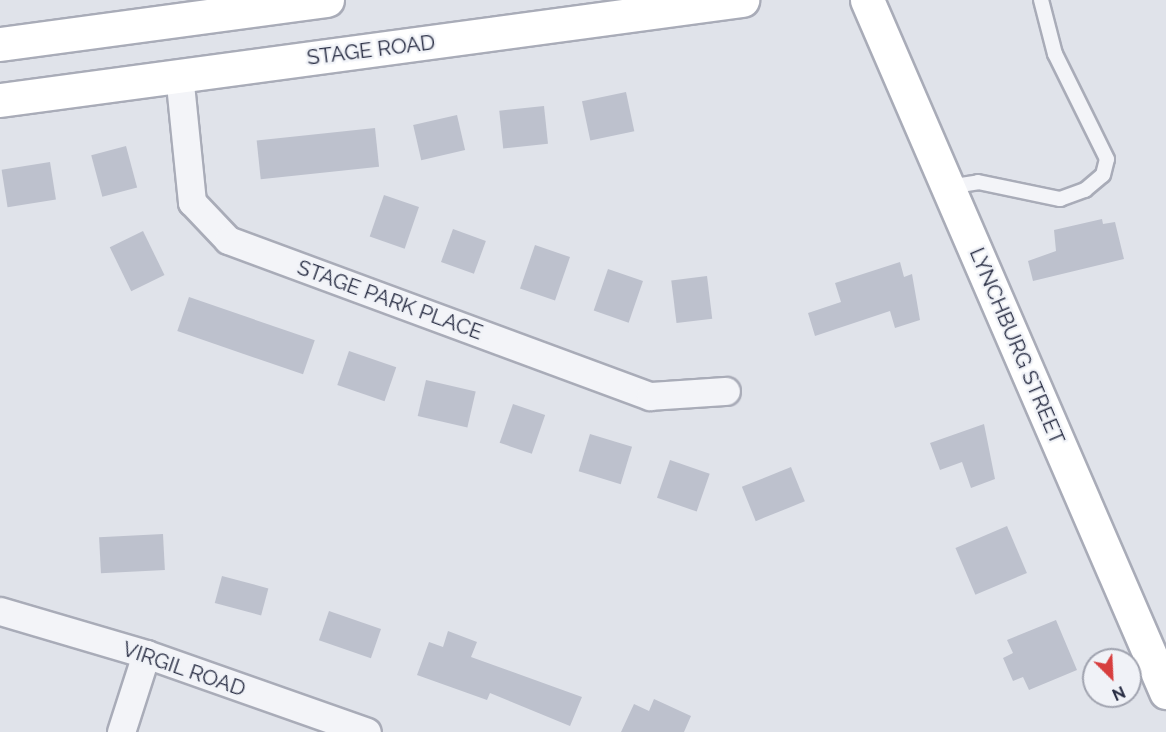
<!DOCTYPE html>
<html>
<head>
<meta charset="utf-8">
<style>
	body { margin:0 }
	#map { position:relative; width:1166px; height:732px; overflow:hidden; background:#e0e3ea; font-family:Raleway,sans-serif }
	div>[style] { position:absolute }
	.building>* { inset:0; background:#bdc1cd; transform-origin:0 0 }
	.roads { filter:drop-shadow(2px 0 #a9acb8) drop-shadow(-2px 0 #a9acb8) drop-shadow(0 2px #a9acb8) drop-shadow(0 -2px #a9acb8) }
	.lane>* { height:14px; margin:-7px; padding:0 7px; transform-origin:7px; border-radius:7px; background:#f3f4f8 }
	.street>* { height:27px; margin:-13.5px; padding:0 13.5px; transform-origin:13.5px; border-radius:13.5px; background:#f3f4f8 }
	.secondary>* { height:33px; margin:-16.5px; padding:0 16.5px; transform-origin:16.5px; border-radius:16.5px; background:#fff }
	span { translate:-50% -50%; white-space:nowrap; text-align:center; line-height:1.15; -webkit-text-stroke:4.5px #f0f2f7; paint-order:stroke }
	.street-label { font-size:21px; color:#282d43 }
	.north { position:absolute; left:1082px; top:648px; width:60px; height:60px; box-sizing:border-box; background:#f0f2f7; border:2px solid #a0a3af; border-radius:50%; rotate:156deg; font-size:16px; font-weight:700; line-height:24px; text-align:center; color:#282d43 }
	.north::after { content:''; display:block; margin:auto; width:21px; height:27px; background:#d73e3e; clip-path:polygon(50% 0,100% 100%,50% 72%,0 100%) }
</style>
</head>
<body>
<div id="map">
	<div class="building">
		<i style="left:626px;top:92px;width:40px;height:45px;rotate:78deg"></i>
		<i style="left:544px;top:106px;width:38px;height:45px;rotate:84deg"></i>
		<i style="left:457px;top:115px;width:36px;height:45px;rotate:77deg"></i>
		<i style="left:375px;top:128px;width:39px;height:119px;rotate:84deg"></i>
		<i style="left:126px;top:146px;width:43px;height:36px;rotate:75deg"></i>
		<i style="left:50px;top:162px;width:38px;height:49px;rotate:81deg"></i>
		<i style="left:384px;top:195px;width:37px;height:44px;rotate:19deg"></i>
		<i style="clip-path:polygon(1102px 219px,1103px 224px,1115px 222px,1124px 259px,1033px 281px,1028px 261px,1056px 251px,1054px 230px)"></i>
		<i style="left:453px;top:229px;width:35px;height:35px;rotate:20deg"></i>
		<i style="left:143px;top:231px;width:49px;height:37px;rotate:64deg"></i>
		<i style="left:535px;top:245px;width:37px;height:46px;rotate:19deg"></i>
		<i style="clip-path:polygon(900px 262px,904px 277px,912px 274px,920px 320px,895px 328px,890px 311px,815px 336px,808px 313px,841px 302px,835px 283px)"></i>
		<i style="left:608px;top:269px;width:37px;height:44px;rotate:19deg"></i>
		<i style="left:707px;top:276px;width:43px;height:36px;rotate:83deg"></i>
		<i style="left:189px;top:297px;width:133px;height:36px;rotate:19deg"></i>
		<i style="left:349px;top:351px;width:50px;height:36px;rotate:19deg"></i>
		<i style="left:426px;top:380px;width:51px;height:37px;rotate:13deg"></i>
		<i style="left:513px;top:404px;width:34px;height:41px;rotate:19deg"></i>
		<i style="clip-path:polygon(984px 424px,995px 479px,971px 488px,962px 462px,940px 470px,930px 443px)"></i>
		<i style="left:590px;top:434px;width:44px;height:39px;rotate:17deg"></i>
		<i style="left:670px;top:460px;width:42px;height:40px;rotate:19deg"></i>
		<i style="left:791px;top:467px;width:37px;height:53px;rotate:68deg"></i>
		<i style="left:1007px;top:526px;width:51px;height:56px;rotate:67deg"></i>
		<i style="left:163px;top:534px;width:36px;height:64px;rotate:87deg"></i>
		<i style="left:222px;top:576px;width:48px;height:28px;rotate:15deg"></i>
		<i style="left:329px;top:611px;width:55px;height:31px;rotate:19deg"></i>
		<i style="clip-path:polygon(1056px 620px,1077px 670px,1029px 690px,1023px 677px,1013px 681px,1003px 658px,1013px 653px,1007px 640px)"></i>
		<i style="clip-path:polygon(448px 631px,477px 642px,471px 657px,582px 697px,570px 726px,490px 693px,487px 700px,417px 675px,429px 642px,443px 647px)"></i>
		<i style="clip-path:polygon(654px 699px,691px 716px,684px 732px,621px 732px,634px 704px,649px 711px)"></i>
	</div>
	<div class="roads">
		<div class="lane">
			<i style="left:948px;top:187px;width:30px;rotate:-9deg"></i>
			<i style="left:978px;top:182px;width:84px;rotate:11.7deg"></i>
			<i style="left:1060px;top:199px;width:27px;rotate:-20deg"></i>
			<i style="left:1085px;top:190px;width:23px;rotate:-40deg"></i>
			<i style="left:1103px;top:175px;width:16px;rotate:-76deg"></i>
			<i style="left:1107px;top:159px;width:117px;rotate:-116.3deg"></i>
			<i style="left:1055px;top:54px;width:56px;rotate:-104.5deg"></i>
		</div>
		<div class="street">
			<i style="left:179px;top:74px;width:129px;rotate:84.2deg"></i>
			<i style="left:192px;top:202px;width:52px;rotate:46.5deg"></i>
			<i style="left:228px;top:240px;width:450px;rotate:20.3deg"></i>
			<i style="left:650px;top:396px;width:76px;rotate:-3.8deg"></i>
			<i style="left:0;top:611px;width:152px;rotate:16.4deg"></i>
			<i style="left:146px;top:654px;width:234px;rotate:19.4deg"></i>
			<i style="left:121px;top:732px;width:82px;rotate:-72.2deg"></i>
		</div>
		<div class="secondary">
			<i style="left:867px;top:0;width:754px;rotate:66.63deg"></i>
			<i style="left:0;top:44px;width:330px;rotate:-7.7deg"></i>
			<i style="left:0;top:100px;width:749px;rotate:-7.68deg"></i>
		</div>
	</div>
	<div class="street-label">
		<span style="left:371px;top:50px;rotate:-7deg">STAGE ROAD</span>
		<span style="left:390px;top:300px;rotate:20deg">STAGE PARK PLACE</span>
		<span style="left:1017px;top:346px;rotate:67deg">LYNCHBURG STREET</span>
		<span style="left:184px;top:669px;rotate:19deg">VIRGIL ROAD</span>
	</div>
	<div class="north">N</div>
</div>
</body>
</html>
